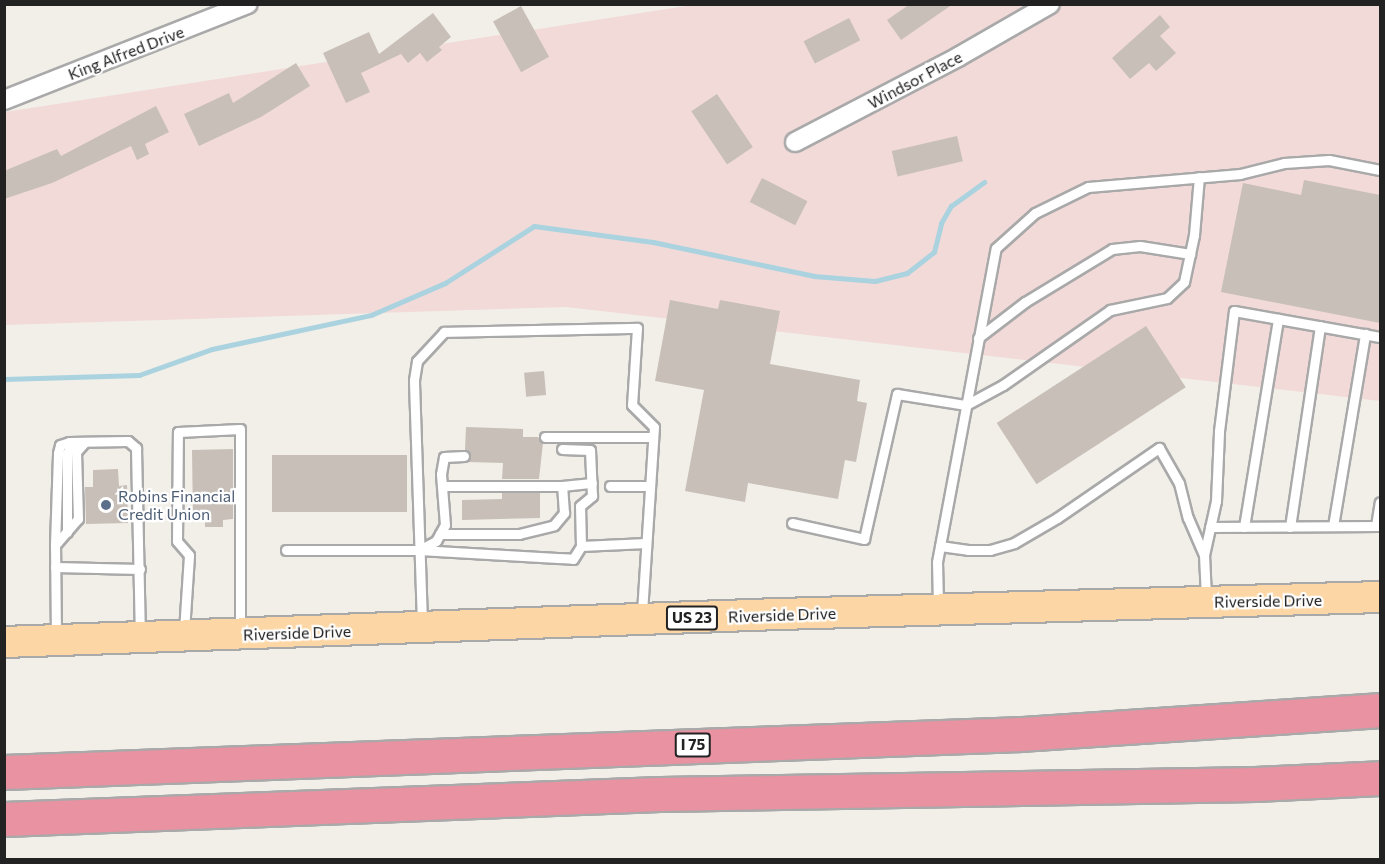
<!DOCTYPE html>
<html>
<head>
<meta charset="utf-8">
<style>
	body { margin:0 }
	#map { position:relative; width:1385px; height:864px; overflow:hidden; background:#f2efe9; font-family:Commissioner,sans-serif }
	div>[style] { position:absolute }
	.commercial>* { inset:0; background:#f2dad9 }
	.stream>* { height:5px; margin:-2.5px; padding:0 2.5px; transform-origin:2.5px; border-radius:2.5px; background:#aad3df }
	.building>* { inset:0; background:#c7bfb8; transform-origin:0 0 }
	.roads { filter:drop-shadow(2px 0 #a9a9a9) drop-shadow(-2px 0 #a9a9a9) drop-shadow(0 2px #a9a9a9) drop-shadow(0 -2px #a9a9a9) }
	.lane>* { height:9px; margin:-4.5px; padding:0 4.5px; transform-origin:4.5px; border-radius:4.5px; background:#fff }
	.street>* { height:18px; margin:-9px; padding:0 9px; transform-origin:9px; border-radius:9px; background:#fff }
	.primary>* { height:30px; margin:-15px; padding:0 15px; transform-origin:15px; border-radius:15px; background:#fcd6a4 }
	.highway>* { height:33px; margin:-16.5px; padding:0 16.5px; transform-origin:16.5px; border-radius:16.5px; background:#e892a2 }
	.dots>* { width:16px; height:16px; translate:-50% -50%; box-sizing:border-box; border:3px solid #fff; border-radius:50% }
	span { translate:-50% -50%; white-space:nowrap; text-align:center; line-height:1.15; -webkit-text-stroke:4.5px #fff; paint-order:stroke }
	.shield-label span { padding:2px 4px; background:#fff; border:2px solid; border-radius:4px; -webkit-text-stroke-width:0 }
	.shield-label { font-size:15px; color:#222; font-weight:700 }
	.street-label { font-size:16px; color:#222 }
	.service-label { font-size:16px; color:#4e5e75 }
	.left { translate:0 -50%; text-align:left }
	.frame { position:absolute; inset:0; border:6px solid #222; pointer-events:none }
</style>
</head>
<body>
<div id="map">
	<div class="commercial">
		<i style="clip-path:polygon(692px 5px,1380px 5px,1380px 401px,566px 307px,5px 325px,5px 112px)"></i>
	</div>
	<div class="stream">
		<i style="left:4px;top:379px;width:135px;rotate:-1.7deg"></i>
		<i style="left:139px;top:375px;width:77px;rotate:-19.6deg"></i>
		<i style="left:212px;top:349px;width:163px;rotate:-12.1deg"></i>
		<i style="left:371px;top:315px;width:81px;rotate:-23.4deg"></i>
		<i style="left:445px;top:283px;width:106px;rotate:-32.6deg"></i>
		<i style="left:534px;top:226px;width:120px;rotate:7.7deg"></i>
		<i style="left:653px;top:242px;width:165px;rotate:11.9deg"></i>
		<i style="left:814px;top:276px;width:61px;rotate:4.7deg"></i>
		<i style="left:875px;top:281px;width:33px;rotate:-14deg"></i>
		<i style="left:907px;top:273px;width:34px;rotate:-38deg"></i>
		<i style="left:934px;top:252px;width:30px;rotate:-76deg"></i>
		<i style="left:941px;top:223px;width:20px;rotate:-60deg"></i>
		<i style="left:951px;top:206px;width:41px;rotate:-36deg"></i>
	</div>
	<div class="building">
		<i style="clip-path:polygon(910px 4px,953px 4px,901px 40px,887px 20px)"></i>
		<i style="left:521px;top:6px;width:58px;height:32px;rotate:61deg"></i>
		<i style="clip-path:polygon(433px 13px,451px 37px,439px 47px,442px 50px,427px 62px,420px 53px,408px 63px,401px 54px,361px 73px,370px 92px,346px 103px,323px 53px,369px 32px,379px 54px)"></i>
		<i style="clip-path:polygon(1160px 15px,1170px 27px,1160px 36px,1176px 53px,1156px 71px,1149px 63px,1130px 79px,1112px 58px)"></i>
		<i style="left:849px;top:18px;width:25px;height:51px;rotate:63deg"></i>
		<i style="clip-path:polygon(296px 63px,310px 86px,261px 117px,199px 146px,184px 114px,229px 93px,233px 103px)"></i>
		<i style="left:717px;top:94px;width:64px;height:31px;rotate:56deg"></i>
		<i style="clip-path:polygon(156px 106px,169px 132px,145px 144px,149px 154px,137px 160px,131px 146px,52px 183px,4px 199px,4px 171px,57px 149px,61px 156px)"></i>
		<i style="left:957px;top:136px;width:26px;height:67px;rotate:77deg"></i>
		<i style="left:762px;top:178px;width:51px;height:27px;rotate:27deg"></i>
		<i style="clip-path:polygon(1304px 180px,1380px 195px,1380px 323px,1221px 292px,1243px 183px,1301px 195px)"></i>
		<i style="clip-path:polygon(670px 300px,718px 309px,720px 300px,780px 311px,770px 364px,860px 380px,857px 401px,867px 403px,856px 462px,845px 460px,838px 499px,748px 483px,745px 502px,685px 491px,704px 390px,655px 381px)"></i>
		<i style="left:1146px;top:326px;width:73px;height:178px;rotate:57deg"></i>
		<i style="left:544px;top:371px;width:24px;height:20px;rotate:85deg"></i>
		<i style="clip-path:polygon(466px 427px,523px 429px,523px 437px,538px 437px,543px 443px,539px 479px,502px 479px,503px 463px,468px 462px,471px 456px,465px 450px)"></i>
		<i style="clip-path:polygon(233px 449px,233px 519px,223px 520px,223px 527px,205px 527px,205px 519px,193px 519px,192px 450px)"></i>
		<i style="left:407px;top:455px;width:57px;height:135px;rotate:90deg"></i>
		<i style="clip-path:polygon(118px 469px,119px 486px,127px 485px,128px 523px,86px 524px,85px 487px,93px 487px,93px 470px)"></i>
		<i style="clip-path:polygon(502px 493px,540px 493px,540px 518px,462px 520px,462px 500px,502px 499px)"></i>
	</div>
	<div class="roads">
		<div class="lane">
			<i style="left:978px;top:338px;width:59px;rotate:-37.5deg"></i>
			<i style="left:1025px;top:302px;width:102px;rotate:-31.3deg"></i>
			<i style="left:1112px;top:249px;width:28px;rotate:-6deg"></i>
			<i style="left:1140px;top:246px;width:51px;rotate:9.1deg"></i>
			<i style="left:545px;top:437px;width:108px"></i>
			<i style="left:442px;top:486px;width:120px"></i>
			<i style="left:562px;top:486px;width:30px;rotate:-6deg"></i>
			<i style="left:610px;top:486px;width:40px"></i>
			<i style="left:792px;top:523px;width:74px;rotate:12.5deg"></i>
			<i style="left:864px;top:539px;width:149px;rotate:-77.2deg"></i>
			<i style="left:897px;top:394px;width:70px;rotate:9.1deg"></i>
			<i style="left:966px;top:405px;width:42px;rotate:-28.4deg"></i>
			<i style="left:1003px;top:385px;width:131px;rotate:-35deg"></i>
			<i style="left:1110px;top:310px;width:58px;rotate:-11.9deg"></i>
			<i style="left:1167px;top:298px;width:23px;rotate:-43deg"></i>
			<i style="left:1184px;top:282px;width:48px;rotate:-78deg"></i>
			<i style="left:1194px;top:235px;width:58px;rotate:-85.1deg"></i>
			<i style="left:1333px;top:526px;width:195px;rotate:-80.5deg"></i>
			<i style="left:1376px;top:526px;width:24px;rotate:-81deg"></i>
			<i style="left:1210px;top:527px;width:170px;rotate:-0.3deg"></i>
			<i style="left:1244px;top:527px;width:211px;rotate:-80.7deg"></i>
			<i style="left:1290px;top:527px;width:203px;rotate:-81.5deg"></i>
			<i style="left:67px;top:532px;width:79px;rotate:-90deg"></i>
			<i style="left:67px;top:453px;width:13px;rotate:-58deg"></i>
			<i style="left:440px;top:534px;width:79px"></i>
			<i style="left:519px;top:534px;width:36px;rotate:-14deg"></i>
			<i style="left:554px;top:525px;width:16px;rotate:-50deg"></i>
			<i style="left:564px;top:513px;width:27px;rotate:-94deg"></i>
			<i style="left:55px;top:545px;width:35px;rotate:-49deg"></i>
			<i style="left:78px;top:519px;width:67px;rotate:-91.7deg"></i>
			<i style="left:76px;top:452px;width:13px;rotate:-48deg"></i>
			<i style="left:581px;top:546px;width:65px;rotate:-2.6deg"></i>
			<i style="left:940px;top:546px;width:28px;rotate:8deg"></i>
			<i style="left:968px;top:550px;width:22px"></i>
			<i style="left:990px;top:550px;width:25px;rotate:-16deg"></i>
			<i style="left:1014px;top:543px;width:50px;rotate:-30.2deg"></i>
			<i style="left:1057px;top:518px;width:124px;rotate:-34.5deg"></i>
			<i style="left:1159px;top:448px;width:40px;rotate:60.3deg"></i>
			<i style="left:1179px;top:483px;width:36px;rotate:76deg"></i>
			<i style="left:1188px;top:518px;width:40px;rotate:66.6deg"></i>
			<i style="left:421px;top:549px;width:17px;rotate:-28deg"></i>
			<i style="left:436px;top:541px;width:18px;rotate:-61deg"></i>
			<i style="left:445px;top:525px;width:51px;rotate:-94.5deg"></i>
			<i style="left:441px;top:474px;width:17px;rotate:-80deg"></i>
			<i style="left:444px;top:457px;width:20px;rotate:-3deg"></i>
			<i style="left:286px;top:550px;width:133px"></i>
			<i style="left:419px;top:550px;width:154px;rotate:3.3deg"></i>
			<i style="left:573px;top:559px;width:15px;rotate:-58deg"></i>
			<i style="left:581px;top:546px;width:40px;rotate:-91.4deg"></i>
			<i style="left:580px;top:506px;width:16px;rotate:-40deg"></i>
			<i style="left:592px;top:496px;width:46px;rotate:-92.5deg"></i>
			<i style="left:590px;top:450px;width:28px;rotate:-178deg"></i>
			<i style="left:55px;top:567px;width:85px;rotate:1.3deg"></i>
			<i style="left:1206px;top:597px;width:42px;rotate:-92.7deg"></i>
			<i style="left:1204px;top:555px;width:55px;rotate:-77.5deg"></i>
			<i style="left:1216px;top:501px;width:70px;rotate:-87.5deg"></i>
			<i style="left:1219px;top:431px;width:121px;rotate:-82.9deg"></i>
			<i style="left:1234px;top:311px;width:148px;rotate:10.1deg"></i>
			<i style="left:938px;top:605px;width:43px;rotate:-91.3deg"></i>
			<i style="left:937px;top:562px;width:319px;rotate:-79.4deg"></i>
			<i style="left:996px;top:248px;width:52px;rotate:-41.9deg"></i>
			<i style="left:1035px;top:213px;width:59px;rotate:-26.1deg"></i>
			<i style="left:1088px;top:187px;width:153px;rotate:-4.9deg"></i>
			<i style="left:1240px;top:174px;width:45px;rotate:-14deg"></i>
			<i style="left:1284px;top:163px;width:45px;rotate:-3.8deg"></i>
			<i style="left:1329px;top:160px;width:52px;rotate:11.1deg"></i>
			<i style="left:422px;top:623px;width:243px;rotate:-91.9deg"></i>
			<i style="left:414px;top:380px;width:19px;rotate:-81deg"></i>
			<i style="left:417px;top:361px;width:40px;rotate:-47deg"></i>
			<i style="left:444px;top:332px;width:193px;rotate:-1.2deg"></i>
			<i style="left:637px;top:328px;width:77px;rotate:93.7deg"></i>
			<i style="left:632px;top:405px;width:31px;rotate:45deg"></i>
			<i style="left:654px;top:427px;width:187px;rotate:93.7deg"></i>
			<i style="left:184px;top:631px;width:76px;rotate:-86.2deg"></i>
			<i style="left:189px;top:555px;width:18px;rotate:-131deg"></i>
			<i style="left:177px;top:541px;width:109px;rotate:-89.5deg"></i>
			<i style="left:178px;top:432px;width:62px;rotate:-2.8deg"></i>
			<i style="left:240px;top:429px;width:200px;rotate:90deg"></i>
			<i style="left:56px;top:637px;width:92px;rotate:-90.6deg"></i>
			<i style="left:55px;top:545px;width:92px;rotate:-88.1deg"></i>
			<i style="left:58px;top:453px;width:8px;rotate:-76deg"></i>
			<i style="left:60px;top:445px;width:9px;rotate:-18deg"></i>
			<i style="left:69px;top:442px;width:59px;rotate:-1deg"></i>
			<i style="left:128px;top:441px;width:11px;rotate:41deg"></i>
			<i style="left:136px;top:448px;width:184px;rotate:88.8deg"></i>
		</div>
		<div class="street">
			<i style="left:4px;top:100px;width:262px;rotate:-21.5deg"></i>
			<i style="left:795px;top:142px;width:184px;rotate:-27.5deg"></i>
			<i style="left:958px;top:57px;width:106px;rotate:-29.9deg"></i>
		</div>
		<div class="primary">
			<i style="left:4px;top:642px;width:777px;rotate:-2.07deg"></i>
			<i style="left:780px;top:614px;width:600px;rotate:-1.62deg"></i>
		</div>
		<div class="highway">
			<i style="left:4px;top:772px;width:1018px;rotate:-2.14deg"></i>
			<i style="left:1021px;top:734px;width:360px;rotate:-3.8deg"></i>
			<i style="left:4px;top:819px;width:656px;rotate:-2.18deg"></i>
			<i style="left:660px;top:794px;width:595px;rotate:-0.96deg"></i>
			<i style="left:1255px;top:784px;width:125px;rotate:-2.7deg"></i>
		</div>
	</div>
	<div class="dots">
		<i style="left:106px;top:505px;background:#5c6f8a"></i>
	</div>
	<div class="shield-label">
		<span style="left:692px;top:618px">US 23</span>
		<span style="left:693px;top:745px">I 75</span>
	</div>
	<div class="street-label">
		<span style="left:126px;top:53px;rotate:-21deg">King Alfred Drive</span>
		<span style="left:915px;top:80px;rotate:-28deg">Windsor Place</span>
		<span style="left:1268px;top:601px;rotate:-1deg">Riverside Drive</span>
		<span style="left:782px;top:615px;rotate:-2deg">Riverside Drive</span>
		<span style="left:297px;top:633px;rotate:-2deg">Riverside Drive</span>
	</div>
	<div class="service-label">
		<span class="left" style="left:118px;top:505px">Robins Financial<br>Credit Union</span>
	</div>
	<div class="frame"></div>
</div>
</body>
</html>
